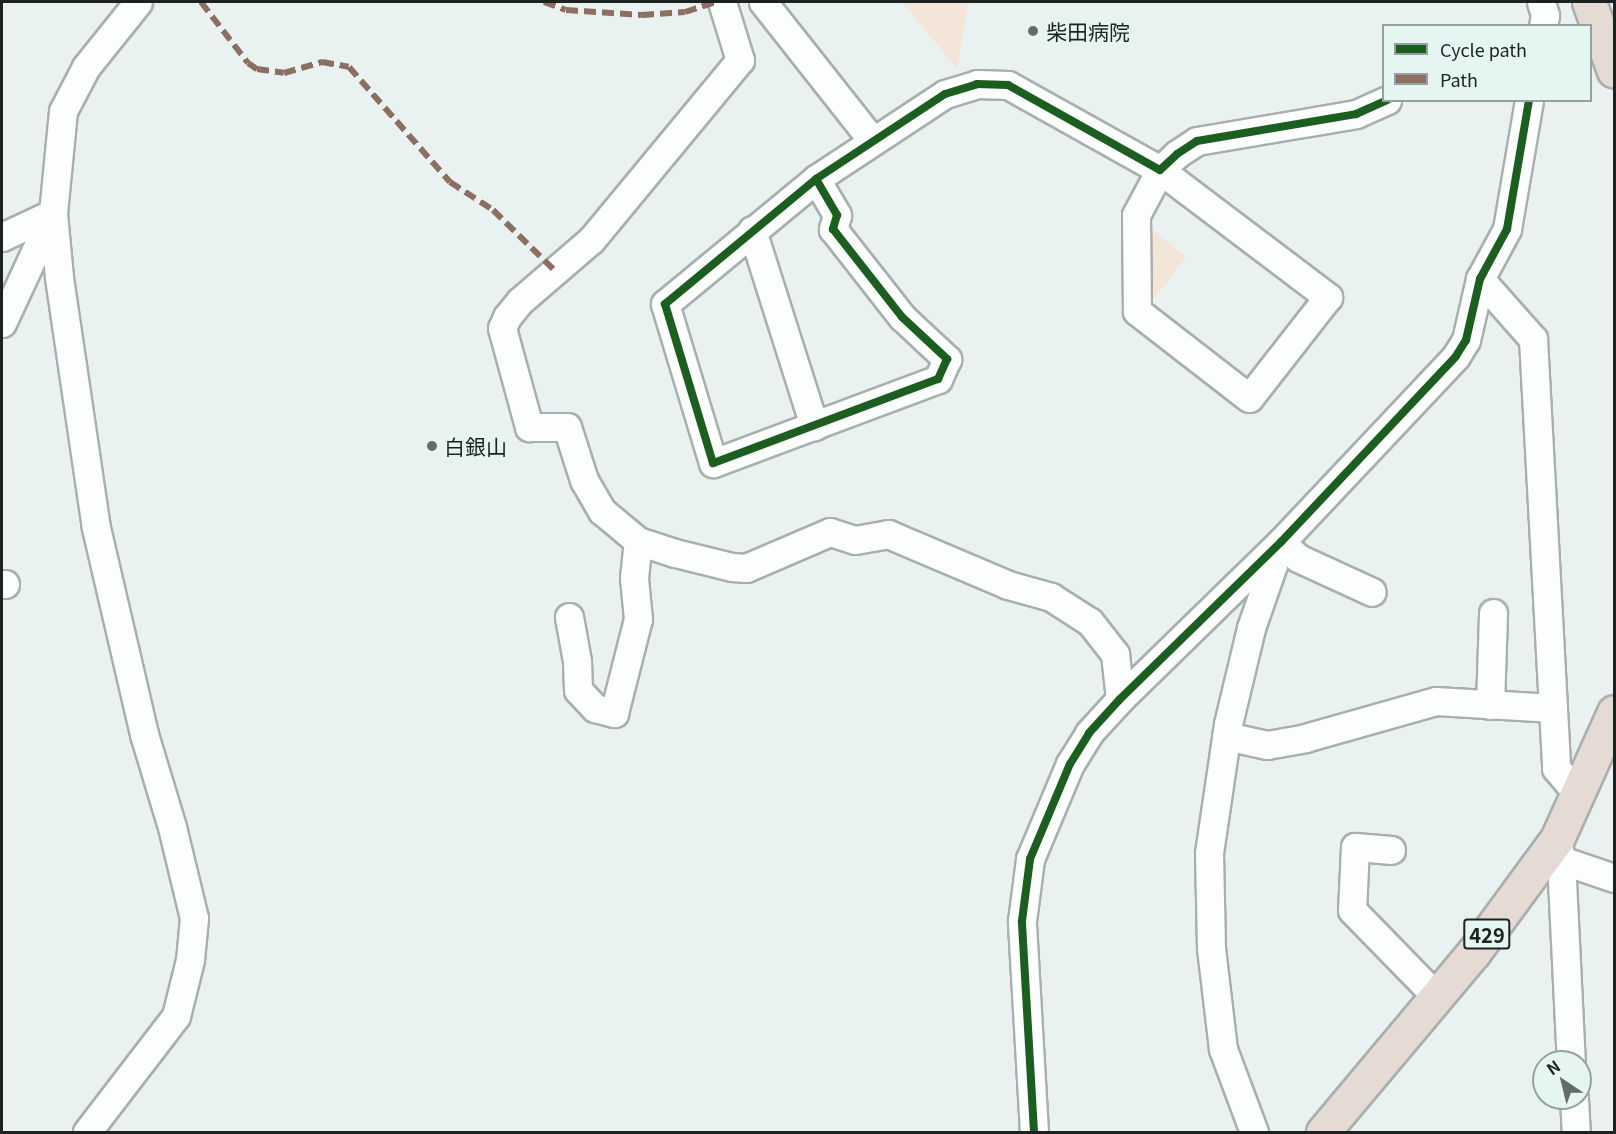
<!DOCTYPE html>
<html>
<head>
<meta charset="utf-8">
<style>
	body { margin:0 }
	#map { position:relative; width:1616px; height:1134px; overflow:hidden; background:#e9f2f0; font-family:Georgia,"Noto Sans JP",serif }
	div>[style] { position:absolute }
	.green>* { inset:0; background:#f4e5d9 }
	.roads { filter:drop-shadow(2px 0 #a8afad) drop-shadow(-2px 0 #a8afad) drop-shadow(0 2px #a8afad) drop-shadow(0 -2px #a8afad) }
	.minor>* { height:27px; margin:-13.5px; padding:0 13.5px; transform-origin:13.5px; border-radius:13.5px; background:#fcfdfd }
	.highway>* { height:33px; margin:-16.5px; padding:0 16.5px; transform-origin:16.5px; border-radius:16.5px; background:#e6dbd4 }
	.quiet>* { height:6px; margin-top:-3px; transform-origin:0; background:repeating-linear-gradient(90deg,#8d6e63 0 12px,transparent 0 18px) }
	.cycleway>* { height:8px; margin:-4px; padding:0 4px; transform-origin:4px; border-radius:4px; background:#1b5e20 }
	.dots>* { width:16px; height:16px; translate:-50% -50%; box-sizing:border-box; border:3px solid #e5f6f2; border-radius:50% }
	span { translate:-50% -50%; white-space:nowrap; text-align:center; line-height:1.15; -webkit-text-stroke:6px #e5f6f2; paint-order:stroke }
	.shield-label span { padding:2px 4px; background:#e5f6f2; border:2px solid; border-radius:4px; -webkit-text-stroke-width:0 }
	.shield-label { font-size:20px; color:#1c2220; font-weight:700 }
	.poi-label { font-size:21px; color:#1c2220 }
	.left { translate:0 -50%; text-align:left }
	.frame { position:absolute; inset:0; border:3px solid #1c2220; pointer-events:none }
	.legend { position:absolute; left:1382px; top:24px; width:210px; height:78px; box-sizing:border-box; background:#e5f6f2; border:2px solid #95a19e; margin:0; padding:8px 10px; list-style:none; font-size:18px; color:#1c2220 }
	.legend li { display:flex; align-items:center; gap:12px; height:30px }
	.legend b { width:30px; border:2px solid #95a19e }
	.north { position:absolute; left:1532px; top:1050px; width:60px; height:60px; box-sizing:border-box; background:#e5f6f2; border:2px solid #95a19e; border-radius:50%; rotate:325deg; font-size:16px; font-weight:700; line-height:24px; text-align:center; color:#1c2220 }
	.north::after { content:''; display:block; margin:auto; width:21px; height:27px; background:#646b69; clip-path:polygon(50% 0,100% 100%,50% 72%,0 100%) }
</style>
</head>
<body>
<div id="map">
	<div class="green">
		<i style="clip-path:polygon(902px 2px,969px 2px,957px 69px)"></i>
		<i style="clip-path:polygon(1145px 224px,1186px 257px,1148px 307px)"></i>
	</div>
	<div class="roads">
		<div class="minor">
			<i style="left:722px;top:2px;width:61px;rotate:72.8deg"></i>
			<i style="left:740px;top:60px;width:234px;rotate:129.6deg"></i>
			<i style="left:591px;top:240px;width:94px;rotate:139.3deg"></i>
			<i style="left:520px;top:301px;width:21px;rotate:129deg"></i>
			<i style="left:507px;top:317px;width:12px;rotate:114deg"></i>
			<i style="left:502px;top:328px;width:103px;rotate:74.7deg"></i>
			<i style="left:529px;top:427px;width:38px"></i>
			<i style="left:567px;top:427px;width:56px;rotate:72.2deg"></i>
			<i style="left:584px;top:480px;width:36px;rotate:60deg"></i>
			<i style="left:602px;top:511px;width:47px;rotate:39.8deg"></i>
			<i style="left:638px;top:541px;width:39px;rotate:18deg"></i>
			<i style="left:675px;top:553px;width:59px;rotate:13.8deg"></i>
			<i style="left:732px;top:567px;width:14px;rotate:4deg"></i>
			<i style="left:746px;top:568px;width:91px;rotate:-23.2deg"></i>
			<i style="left:830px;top:532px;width:26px;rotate:18deg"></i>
			<i style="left:855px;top:540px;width:34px;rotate:-10deg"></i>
			<i style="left:888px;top:534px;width:130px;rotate:23deg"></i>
			<i style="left:1008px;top:585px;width:45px;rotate:15.6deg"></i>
			<i style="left:1051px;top:597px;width:46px;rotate:32.7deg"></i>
			<i style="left:1090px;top:622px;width:41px;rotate:52deg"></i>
			<i style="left:1115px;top:654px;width:45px;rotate:83.7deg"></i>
			<i style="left:763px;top:2px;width:176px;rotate:51.7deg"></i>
			<i style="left:1541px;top:2px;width:14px;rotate:73deg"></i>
			<i style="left:1545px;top:15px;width:11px;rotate:100deg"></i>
			<i style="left:1160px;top:170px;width:211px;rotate:37.1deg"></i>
			<i style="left:1328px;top:297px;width:128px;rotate:128deg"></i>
			<i style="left:1249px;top:398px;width:142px;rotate:-142.2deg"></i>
			<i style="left:1137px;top:311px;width:96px;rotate:-90.6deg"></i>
			<i style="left:1136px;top:215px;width:51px;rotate:-61.9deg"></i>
			<i style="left:816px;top:179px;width:42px;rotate:59.7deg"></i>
			<i style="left:837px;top:215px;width:15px;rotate:106deg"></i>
			<i style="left:833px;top:229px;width:112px;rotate:51.9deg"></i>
			<i style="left:902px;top:317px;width:62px;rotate:43deg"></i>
			<i style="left:947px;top:359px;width:22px;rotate:114deg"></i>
			<i style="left:938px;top:379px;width:240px;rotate:159.5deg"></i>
			<i style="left:713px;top:463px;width:166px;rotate:-106.8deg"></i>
			<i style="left:665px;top:304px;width:196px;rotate:-39.6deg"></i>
			<i style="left:816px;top:179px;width:154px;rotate:-33.4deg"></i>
			<i style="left:945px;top:94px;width:34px;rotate:-17deg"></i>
			<i style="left:977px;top:84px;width:31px;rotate:2deg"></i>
			<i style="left:1008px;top:85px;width:174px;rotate:29.2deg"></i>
			<i style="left:1160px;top:170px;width:23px;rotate:-43deg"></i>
			<i style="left:1177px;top:154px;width:24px;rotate:-33deg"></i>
			<i style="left:1197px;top:141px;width:161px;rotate:-9.6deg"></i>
			<i style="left:1356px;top:114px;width:34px;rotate:-24deg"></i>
			<i style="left:752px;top:230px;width:206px;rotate:72.4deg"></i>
			<i style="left:2px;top:237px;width:56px;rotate:-25.2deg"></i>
			<i style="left:1480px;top:279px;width:80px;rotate:48.5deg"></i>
			<i style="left:1533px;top:339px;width:430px;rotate:86.9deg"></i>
			<i style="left:1556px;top:768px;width:34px;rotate:50deg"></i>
			<i style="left:2px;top:323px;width:121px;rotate:-65.1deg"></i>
			<i style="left:2px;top:584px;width:3px"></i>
			<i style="left:569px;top:617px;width:45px;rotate:79.7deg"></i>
			<i style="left:577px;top:661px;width:29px;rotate:88deg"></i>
			<i style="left:578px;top:690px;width:25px;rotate:47deg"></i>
			<i style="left:595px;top:708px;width:20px;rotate:15deg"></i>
			<i style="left:614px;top:713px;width:97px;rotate:-75.7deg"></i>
			<i style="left:638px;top:619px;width:41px;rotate:-95.6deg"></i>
			<i style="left:634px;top:578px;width:37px;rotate:-84deg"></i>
			<i style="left:1490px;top:705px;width:92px;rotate:-88.1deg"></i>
			<i style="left:1226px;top:736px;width:42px;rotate:12.4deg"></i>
			<i style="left:1267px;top:745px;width:39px;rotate:-10deg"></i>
			<i style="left:1305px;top:738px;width:136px;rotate:-15.8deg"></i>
			<i style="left:1436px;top:701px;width:117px;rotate:3.4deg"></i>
			<i style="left:1557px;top:839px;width:21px;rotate:79deg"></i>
			<i style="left:1561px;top:860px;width:202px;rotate:87.2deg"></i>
			<i style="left:1391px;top:850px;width:36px;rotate:-175deg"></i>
			<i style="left:1355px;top:847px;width:63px;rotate:92.7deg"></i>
			<i style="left:1352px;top:910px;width:122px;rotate:45.7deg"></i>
			<i style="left:1561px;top:860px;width:56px;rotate:18.8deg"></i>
			<i style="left:1574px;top:1098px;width:34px;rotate:87deg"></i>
			<i style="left:87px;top:1132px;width:146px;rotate:-52.5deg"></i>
			<i style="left:176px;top:1016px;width:58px;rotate:-76deg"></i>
			<i style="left:190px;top:960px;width:42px;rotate:-84.6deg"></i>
			<i style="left:194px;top:918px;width:94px;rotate:-103.6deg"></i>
			<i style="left:172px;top:827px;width:97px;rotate:-106.8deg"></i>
			<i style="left:144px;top:734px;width:212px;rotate:-103.1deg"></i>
			<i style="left:96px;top:528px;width:254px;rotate:-98.4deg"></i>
			<i style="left:59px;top:277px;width:64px;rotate:-95.4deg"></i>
			<i style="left:53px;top:213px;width:102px;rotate:-84.4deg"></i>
			<i style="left:63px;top:111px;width:50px;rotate:-62.4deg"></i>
			<i style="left:86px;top:67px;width:83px;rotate:-51.3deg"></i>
			<i style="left:1034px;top:1132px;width:211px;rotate:-93.3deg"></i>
			<i style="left:1022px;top:921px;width:63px;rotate:-82.6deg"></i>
			<i style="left:1030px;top:859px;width:103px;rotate:-67.2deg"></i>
			<i style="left:1070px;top:764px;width:36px;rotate:-58deg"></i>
			<i style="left:1089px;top:733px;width:46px;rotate:-47.6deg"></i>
			<i style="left:1120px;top:699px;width:225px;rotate:-44.3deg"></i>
			<i style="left:1281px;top:542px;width:255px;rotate:-46.7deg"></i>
			<i style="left:1456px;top:356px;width:19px;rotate:-58deg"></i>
			<i style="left:1466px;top:340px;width:63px;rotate:-77.1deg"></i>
			<i style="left:1480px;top:279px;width:57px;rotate:-61.6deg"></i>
			<i style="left:1507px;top:229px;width:131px;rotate:-80.3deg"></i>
			<i style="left:1254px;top:1132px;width:89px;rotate:-110.5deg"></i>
			<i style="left:1223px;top:1049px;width:102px;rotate:-96.8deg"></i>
			<i style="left:1211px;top:948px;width:95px;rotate:-91.2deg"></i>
			<i style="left:1209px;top:853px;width:130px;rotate:-81.6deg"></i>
			<i style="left:1228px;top:724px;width:99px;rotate:-76.5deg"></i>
			<i style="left:1251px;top:628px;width:91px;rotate:-70.8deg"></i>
			<i style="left:1281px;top:542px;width:23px;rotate:43deg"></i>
			<i style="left:1298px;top:558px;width:81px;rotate:24.7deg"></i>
		</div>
		<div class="highway">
			<i style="left:1589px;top:2px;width:73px;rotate:70.1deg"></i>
			<i style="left:1323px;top:1132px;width:235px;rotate:-50deg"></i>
			<i style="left:1474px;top:952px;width:140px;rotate:-53.7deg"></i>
			<i style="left:1557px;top:839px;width:139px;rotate:-65.8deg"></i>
		</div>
	</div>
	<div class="quiet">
		<i style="left:201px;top:2px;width:77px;rotate:52.4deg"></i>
		<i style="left:248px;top:63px;width:11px;rotate:34deg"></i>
		<i style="left:257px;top:69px;width:27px;rotate:8deg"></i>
		<i style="left:284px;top:73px;width:40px;rotate:-16deg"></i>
		<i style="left:322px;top:62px;width:27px;rotate:10deg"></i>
		<i style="left:349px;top:67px;width:153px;rotate:48.7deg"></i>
		<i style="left:450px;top:182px;width:51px;rotate:33.1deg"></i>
		<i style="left:493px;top:210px;width:87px;rotate:44.5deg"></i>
		<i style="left:544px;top:2px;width:23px;rotate:20deg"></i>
		<i style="left:566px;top:10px;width:76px;rotate:3.8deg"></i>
		<i style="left:642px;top:15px;width:43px;rotate:-4deg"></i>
		<i style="left:685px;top:12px;width:32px;rotate:-18deg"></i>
	</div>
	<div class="cycleway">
		<i style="left:816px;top:179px;width:42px;rotate:59.7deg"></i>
		<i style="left:837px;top:215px;width:15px;rotate:106deg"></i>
		<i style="left:833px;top:229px;width:112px;rotate:51.9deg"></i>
		<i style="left:902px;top:317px;width:62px;rotate:43deg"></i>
		<i style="left:947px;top:359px;width:22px;rotate:114deg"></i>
		<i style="left:938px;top:379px;width:240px;rotate:159.5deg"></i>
		<i style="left:713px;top:463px;width:166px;rotate:-106.8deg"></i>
		<i style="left:665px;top:304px;width:196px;rotate:-39.6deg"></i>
		<i style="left:816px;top:179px;width:154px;rotate:-33.4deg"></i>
		<i style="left:945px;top:94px;width:34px;rotate:-17deg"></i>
		<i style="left:977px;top:84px;width:31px;rotate:2deg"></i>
		<i style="left:1008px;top:85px;width:174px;rotate:29.2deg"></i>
		<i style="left:1160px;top:170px;width:23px;rotate:-43deg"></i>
		<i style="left:1177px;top:154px;width:24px;rotate:-33deg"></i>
		<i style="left:1197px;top:141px;width:161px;rotate:-9.6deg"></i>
		<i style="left:1356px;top:114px;width:34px;rotate:-24deg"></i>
		<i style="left:1034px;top:1132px;width:211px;rotate:-93.3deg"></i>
		<i style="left:1022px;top:921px;width:63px;rotate:-82.6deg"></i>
		<i style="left:1030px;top:859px;width:103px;rotate:-67.2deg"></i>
		<i style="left:1070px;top:764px;width:36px;rotate:-58deg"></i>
		<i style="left:1089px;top:733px;width:46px;rotate:-47.6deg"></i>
		<i style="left:1120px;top:699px;width:225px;rotate:-44.3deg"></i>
		<i style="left:1281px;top:542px;width:255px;rotate:-46.7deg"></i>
		<i style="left:1456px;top:356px;width:19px;rotate:-58deg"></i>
		<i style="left:1466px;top:340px;width:63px;rotate:-77.1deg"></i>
		<i style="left:1480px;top:279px;width:57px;rotate:-61.6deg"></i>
		<i style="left:1507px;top:229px;width:131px;rotate:-80.3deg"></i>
	</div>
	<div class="dots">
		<i style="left:1033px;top:31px;background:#646b69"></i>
		<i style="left:432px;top:446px;background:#646b69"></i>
	</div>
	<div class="shield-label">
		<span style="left:1487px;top:934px">429</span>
	</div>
	<div class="poi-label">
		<span class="left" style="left:1046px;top:31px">柴田病院</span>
		<span class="left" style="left:444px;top:446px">白銀山</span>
	</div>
	<div class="frame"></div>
	<ul class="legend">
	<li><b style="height:8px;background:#1b5e20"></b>Cycle path</li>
	<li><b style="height:8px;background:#8d6e63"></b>Path</li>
	</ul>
	<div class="north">N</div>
</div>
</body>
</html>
